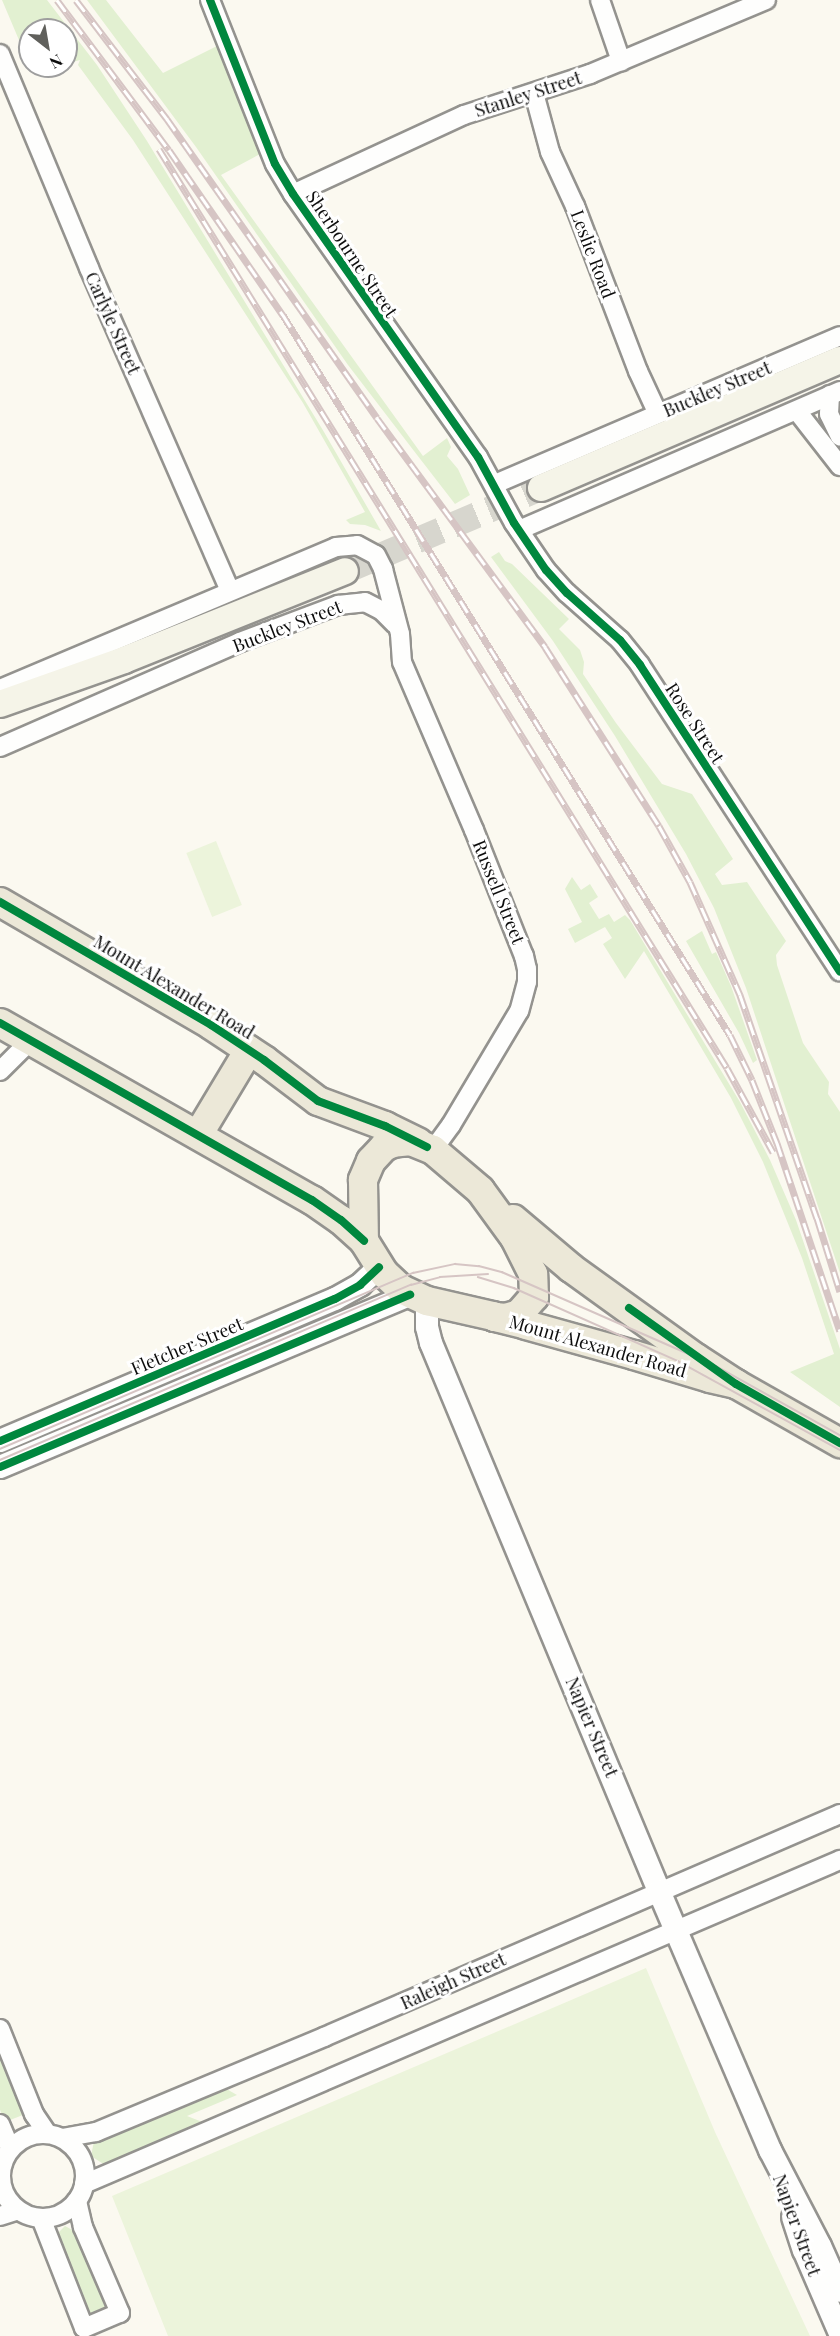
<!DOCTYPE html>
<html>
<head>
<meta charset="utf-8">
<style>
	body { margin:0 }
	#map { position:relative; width:840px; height:2336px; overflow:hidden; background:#fbf9f0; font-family:"Playfair Display",serif }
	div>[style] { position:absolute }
	.green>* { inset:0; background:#e2f0d1 }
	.pitch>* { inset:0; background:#ecf4db; transform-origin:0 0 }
	.secondary-tunnel>* { height:26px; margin-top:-13px; transform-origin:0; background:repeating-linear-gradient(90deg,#d7d6ce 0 26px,transparent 0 39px) }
	.roads { filter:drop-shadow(2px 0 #94938f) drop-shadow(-2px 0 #94938f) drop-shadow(0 2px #94938f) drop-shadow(0 -2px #94938f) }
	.minor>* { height:18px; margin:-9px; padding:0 9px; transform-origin:9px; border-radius:9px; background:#fefefd }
	.minor>.ring { margin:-9px; padding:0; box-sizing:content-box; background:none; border:18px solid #fefefd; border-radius:50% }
	.tertiary>* { height:22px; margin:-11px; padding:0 11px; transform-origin:11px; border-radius:11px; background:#fefefd }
	.secondary>* { height:26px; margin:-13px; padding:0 13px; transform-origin:13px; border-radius:13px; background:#f5f4e8 }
	.primary>* { height:28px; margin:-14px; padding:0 14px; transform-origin:14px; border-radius:14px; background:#ece8d8 }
	.tram>* { height:1.5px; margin:-0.75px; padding:0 0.75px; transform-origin:0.75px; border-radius:0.75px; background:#d6c5c4 }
	.rail>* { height:7px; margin-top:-3.5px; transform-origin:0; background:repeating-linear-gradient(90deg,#fff 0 14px,#d6c5c4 0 28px); box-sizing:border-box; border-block:2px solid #d6c5c4 }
	.cycleway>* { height:8px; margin:-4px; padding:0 4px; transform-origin:4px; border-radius:4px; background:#00873e }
	span { translate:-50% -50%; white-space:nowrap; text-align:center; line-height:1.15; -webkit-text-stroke:6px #fff; paint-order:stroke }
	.street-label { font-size:18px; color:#0d0d0d }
	.north { position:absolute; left:18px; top:18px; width:60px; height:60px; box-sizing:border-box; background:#fff; border:2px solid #9e9e9e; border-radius:50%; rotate:149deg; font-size:16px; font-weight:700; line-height:24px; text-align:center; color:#0d0d0d }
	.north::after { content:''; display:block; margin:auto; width:21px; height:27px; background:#60605c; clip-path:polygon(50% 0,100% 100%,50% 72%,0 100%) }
</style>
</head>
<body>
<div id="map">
	<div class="green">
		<i style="clip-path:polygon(2px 0,47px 0,97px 65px,147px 141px,324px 432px,381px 531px,365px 525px,350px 524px,346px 520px,365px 512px,303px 403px,133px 140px,78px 65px,80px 60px,66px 64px,66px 30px,30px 30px,30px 66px)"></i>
		<i style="clip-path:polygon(87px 0,106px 0,163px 73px,225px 42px,262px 153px,221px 175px,423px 456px,447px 438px,451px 447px,447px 456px,458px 469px,470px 495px,455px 504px,414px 451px,348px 365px,196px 147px)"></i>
		<i style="clip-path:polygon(499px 552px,505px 561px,512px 564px,569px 619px,559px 629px,580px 650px,584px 662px,583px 674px,616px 723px,662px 784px,692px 794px,733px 859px,715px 874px,722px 885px,747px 882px,786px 941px,776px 955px,777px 965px,803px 1043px,829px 1082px,828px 1094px,840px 1112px,840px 1273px,746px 988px,714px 908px,686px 854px,615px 736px,553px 641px,491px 557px)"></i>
		<i style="clip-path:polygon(572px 877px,581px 890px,590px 884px,598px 897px,589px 903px,599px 919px,609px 914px,614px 922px,625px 915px,630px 920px,740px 1102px,770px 1160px,796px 1220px,840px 1349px,840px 1407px,790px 1372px,834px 1354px,802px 1258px,763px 1162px,731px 1098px,644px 951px,625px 979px,603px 944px,612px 938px,605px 927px,575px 943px,568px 929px,582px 922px,565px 889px)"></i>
		<i style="clip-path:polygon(702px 931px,712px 954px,716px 952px,731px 986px,757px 1060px,753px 1063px,739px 1033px,686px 941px)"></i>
		<i style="clip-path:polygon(0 2046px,28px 2113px,5px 2122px,0 2110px)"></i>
		<i style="clip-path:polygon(223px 2087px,237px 2095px,187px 2116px,205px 2123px,105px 2165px,91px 2156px,94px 2141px)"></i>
		<i style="clip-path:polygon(65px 2226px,78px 2233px,107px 2305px,102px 2313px,93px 2315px,85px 2308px,56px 2235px)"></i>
	</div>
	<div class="pitch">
		<i style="left:216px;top:841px;width:69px;height:32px;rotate:68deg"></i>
		<i style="clip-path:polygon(646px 1968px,715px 2132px,810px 2336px,168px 2336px,112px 2196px)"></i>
	</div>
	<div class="secondary-tunnel">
		<i style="left:345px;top:571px;width:213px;rotate:-23deg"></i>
	</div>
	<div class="roads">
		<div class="minor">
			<i style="left:210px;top:0;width:176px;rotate:68.4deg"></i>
			<i style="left:275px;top:164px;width:35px;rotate:59deg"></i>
			<i style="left:293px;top:194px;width:322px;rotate:54.9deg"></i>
			<i style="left:478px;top:457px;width:75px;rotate:61.4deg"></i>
			<i style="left:514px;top:523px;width:57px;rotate:55.8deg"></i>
			<i style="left:546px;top:570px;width:31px;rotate:48deg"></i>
			<i style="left:567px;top:593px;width:71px;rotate:41.6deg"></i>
			<i style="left:620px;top:640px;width:32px;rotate:51deg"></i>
			<i style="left:640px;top:665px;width:366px;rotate:56.9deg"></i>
			<i style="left:600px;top:0;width:65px;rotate:71deg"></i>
			<i style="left:0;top:54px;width:232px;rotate:67.4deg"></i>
			<i style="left:89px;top:268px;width:352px;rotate:66.4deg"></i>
			<i style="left:534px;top:93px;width:61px;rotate:74.8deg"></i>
			<i style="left:550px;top:152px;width:60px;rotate:65.2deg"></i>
			<i style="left:575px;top:206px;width:177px;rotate:69.1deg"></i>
			<i style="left:638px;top:371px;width:47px;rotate:65.1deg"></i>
			<i style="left:293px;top:194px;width:188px;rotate:-24.8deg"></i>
			<i style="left:464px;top:115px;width:133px;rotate:-18deg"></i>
			<i style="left:590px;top:74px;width:191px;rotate:-22.8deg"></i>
			<i style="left:830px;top:395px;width:19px;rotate:93deg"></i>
			<i style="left:829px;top:414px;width:25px;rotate:64deg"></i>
			<i style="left:797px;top:411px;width:70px;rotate:52deg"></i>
			<i style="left:495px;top:484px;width:375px;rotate:-23.2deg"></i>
			<i style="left:519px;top:530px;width:350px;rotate:-23.4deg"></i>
			<i style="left:0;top:689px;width:365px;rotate:-22.9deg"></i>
			<i style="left:336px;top:547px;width:21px;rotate:-5deg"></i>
			<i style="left:357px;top:545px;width:21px;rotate:28deg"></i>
			<i style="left:376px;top:555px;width:16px;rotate:63deg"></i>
			<i style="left:383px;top:569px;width:67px;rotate:75.3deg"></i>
			<i style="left:400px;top:634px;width:28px;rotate:86deg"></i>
			<i style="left:402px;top:662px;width:183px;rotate:66.8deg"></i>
			<i style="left:474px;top:830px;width:136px;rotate:68.4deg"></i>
			<i style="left:524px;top:956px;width:13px;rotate:77deg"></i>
			<i style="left:527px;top:969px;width:13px;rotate:90deg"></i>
			<i style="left:527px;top:982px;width:30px;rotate:105deg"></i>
			<i style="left:519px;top:1011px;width:133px;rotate:120.8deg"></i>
			<i style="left:451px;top:1125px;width:31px;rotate:126deg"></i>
			<i style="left:0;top:747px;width:262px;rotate:-23.6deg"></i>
			<i style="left:240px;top:642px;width:105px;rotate:-20.7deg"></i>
			<i style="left:338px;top:605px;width:27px;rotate:-6deg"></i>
			<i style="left:365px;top:602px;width:18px;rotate:27deg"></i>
			<i style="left:381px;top:610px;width:20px;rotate:45deg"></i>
			<i style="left:0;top:1071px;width:42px;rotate:-45deg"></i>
			<i style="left:0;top:2029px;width:92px;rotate:68.2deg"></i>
			<i style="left:34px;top:2114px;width:23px;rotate:56deg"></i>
			<i style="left:0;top:2124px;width:26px;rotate:67deg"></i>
			<i class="ring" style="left:1px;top:2134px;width:66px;height:66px"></i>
			<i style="left:62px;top:2138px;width:35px;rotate:-10deg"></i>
			<i style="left:96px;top:2132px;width:247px;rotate:-22.6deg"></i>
			<i style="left:324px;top:2037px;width:562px;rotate:-23.37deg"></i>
			<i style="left:84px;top:2184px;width:823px;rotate:-23.2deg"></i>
			<i style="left:0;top:2216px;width:19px;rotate:-18deg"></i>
			<i style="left:41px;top:2218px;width:118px;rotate:68.6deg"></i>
			<i style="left:84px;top:2328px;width:39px;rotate:-23deg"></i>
			<i style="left:120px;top:2313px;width:94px;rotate:-113.3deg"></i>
			<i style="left:83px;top:2227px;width:27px;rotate:-103deg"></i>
		</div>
		<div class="tertiary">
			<i style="left:427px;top:1301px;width:26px;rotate:90deg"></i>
			<i style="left:427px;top:1327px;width:16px;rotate:76deg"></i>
			<i style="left:431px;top:1343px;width:594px;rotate:67.41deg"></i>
			<i style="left:659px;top:1891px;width:282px;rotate:66.8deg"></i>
			<i style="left:770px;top:2150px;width:108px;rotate:62.5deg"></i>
			<i style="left:820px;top:2246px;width:49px;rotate:66deg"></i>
			<i style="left:0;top:1441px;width:364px;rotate:-23deg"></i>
			<i style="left:335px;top:1299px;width:29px;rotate:-29deg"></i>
			<i style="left:360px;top:1285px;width:26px;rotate:-43deg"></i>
			<i style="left:0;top:1467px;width:445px;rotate:-22.8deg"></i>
			<i style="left:793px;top:2217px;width:35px;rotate:72deg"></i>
			<i style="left:804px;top:2250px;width:90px;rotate:66.6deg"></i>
		</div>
		<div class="secondary">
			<i style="left:541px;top:488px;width:325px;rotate:-23.2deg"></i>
			<i style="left:0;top:704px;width:132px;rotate:-19.5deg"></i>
			<i style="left:124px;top:660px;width:238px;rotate:-21.9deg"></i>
		</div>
		<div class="primary">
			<i style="left:0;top:902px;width:244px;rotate:30.2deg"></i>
			<i style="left:211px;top:1025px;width:64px;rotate:33.4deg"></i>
			<i style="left:264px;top:1060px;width:68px;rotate:37.2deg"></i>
			<i style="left:318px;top:1101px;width:72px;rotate:20.5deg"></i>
			<i style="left:385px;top:1126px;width:37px;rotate:26deg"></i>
			<i style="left:0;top:1023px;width:359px;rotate:29.6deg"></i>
			<i style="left:312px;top:1200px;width:35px;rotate:35deg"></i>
			<i style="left:341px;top:1220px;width:31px;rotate:42deg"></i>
			<i style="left:198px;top:1135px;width:99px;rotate:-59deg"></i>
			<i style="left:513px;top:1219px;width:76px;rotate:40.2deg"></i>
			<i style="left:571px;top:1268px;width:154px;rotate:35.8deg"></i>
			<i style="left:696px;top:1358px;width:48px;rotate:33deg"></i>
			<i style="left:736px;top:1384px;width:120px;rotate:29.6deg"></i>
			<i style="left:495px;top:1317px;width:11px;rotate:5deg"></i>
			<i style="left:506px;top:1318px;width:14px;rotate:-17deg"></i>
			<i style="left:519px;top:1314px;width:23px;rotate:-49deg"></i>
			<i style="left:534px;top:1297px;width:23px;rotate:-92deg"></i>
			<i style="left:533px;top:1274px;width:40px;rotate:-116.6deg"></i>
			<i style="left:515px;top:1238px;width:59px;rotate:-126.1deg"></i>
			<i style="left:480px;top:1190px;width:62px;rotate:-139.6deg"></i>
			<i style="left:433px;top:1150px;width:24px;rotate:-158deg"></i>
			<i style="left:411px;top:1141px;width:18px;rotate:174deg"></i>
			<i style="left:393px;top:1143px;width:10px;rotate:156deg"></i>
			<i style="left:384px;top:1147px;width:19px;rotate:133deg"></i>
			<i style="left:371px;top:1161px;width:21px;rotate:113deg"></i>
			<i style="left:363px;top:1180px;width:61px;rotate:89.1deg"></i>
			<i style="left:364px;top:1241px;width:39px;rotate:58deg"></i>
			<i style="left:385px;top:1274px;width:22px;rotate:43deg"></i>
			<i style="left:401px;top:1289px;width:29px;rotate:25deg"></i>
			<i style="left:427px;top:1301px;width:68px;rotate:12.8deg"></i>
			<i style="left:493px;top:1316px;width:2px;rotate:27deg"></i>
			<i style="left:495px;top:1317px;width:32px;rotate:14deg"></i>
			<i style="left:526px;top:1325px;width:112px;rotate:15.5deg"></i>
			<i style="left:634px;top:1355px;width:79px;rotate:16.8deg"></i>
			<i style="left:710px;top:1378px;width:27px;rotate:13deg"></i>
		</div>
	</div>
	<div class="tram">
		<i style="left:478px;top:1277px;width:38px;rotate:17deg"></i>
		<i style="left:514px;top:1288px;width:180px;rotate:24deg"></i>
		<i style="left:678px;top:1361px;width:185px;rotate:28.8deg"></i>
		<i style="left:0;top:1449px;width:449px;rotate:-23.1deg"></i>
		<i style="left:413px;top:1273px;width:43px;rotate:-12.1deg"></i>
		<i style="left:455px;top:1264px;width:24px;rotate:5deg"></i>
		<i style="left:479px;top:1266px;width:24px;rotate:15deg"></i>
		<i style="left:502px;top:1272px;width:234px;rotate:23.7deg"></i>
		<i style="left:716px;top:1366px;width:142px;rotate:29.1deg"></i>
		<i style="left:0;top:1460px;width:447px;rotate:-23.1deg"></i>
		<i style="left:411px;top:1285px;width:30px;rotate:-15deg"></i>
		<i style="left:440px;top:1277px;width:48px;rotate:-3.6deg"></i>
	</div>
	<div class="rail">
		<i style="left:57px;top:0;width:187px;rotate:53.3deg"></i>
		<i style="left:169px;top:150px;width:201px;rotate:55.4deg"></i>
		<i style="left:283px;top:315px;width:847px;rotate:58.17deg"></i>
		<i style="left:730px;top:1035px;width:50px;rotate:63.9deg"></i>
		<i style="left:752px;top:1080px;width:68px;rotate:68.4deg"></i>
		<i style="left:777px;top:1143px;width:198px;rotate:71.5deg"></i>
		<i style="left:76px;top:0;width:150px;rotate:52.6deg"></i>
		<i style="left:167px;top:119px;width:365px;rotate:54.9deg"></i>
		<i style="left:377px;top:418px;width:284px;rotate:53.7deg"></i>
		<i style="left:545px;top:647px;width:212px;rotate:57.5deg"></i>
		<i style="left:659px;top:826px;width:64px;rotate:61deg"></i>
		<i style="left:690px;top:882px;width:124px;rotate:66.1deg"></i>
		<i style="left:740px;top:995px;width:236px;rotate:71deg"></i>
		<i style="left:817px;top:1218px;width:77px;rotate:72.7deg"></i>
		<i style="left:159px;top:149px;width:1080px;rotate:58.28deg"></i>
		<i style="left:727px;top:1068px;width:96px;rotate:61.3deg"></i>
	</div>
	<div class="cycleway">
		<i style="left:210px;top:0;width:176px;rotate:68.4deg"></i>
		<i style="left:275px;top:164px;width:35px;rotate:59deg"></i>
		<i style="left:293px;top:194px;width:322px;rotate:54.9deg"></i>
		<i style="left:478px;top:457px;width:75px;rotate:61.4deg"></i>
		<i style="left:514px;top:523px;width:57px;rotate:55.8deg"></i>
		<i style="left:546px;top:570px;width:31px;rotate:48deg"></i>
		<i style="left:567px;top:593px;width:71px;rotate:41.6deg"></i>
		<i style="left:620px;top:640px;width:32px;rotate:51deg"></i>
		<i style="left:640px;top:665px;width:366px;rotate:56.9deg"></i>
		<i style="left:0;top:902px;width:244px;rotate:30.2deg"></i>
		<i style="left:211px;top:1025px;width:64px;rotate:33.4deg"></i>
		<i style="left:264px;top:1060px;width:68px;rotate:37.2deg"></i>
		<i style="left:318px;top:1101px;width:72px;rotate:20.5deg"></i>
		<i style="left:385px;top:1126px;width:47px;rotate:26.6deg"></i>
		<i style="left:0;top:1023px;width:359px;rotate:29.6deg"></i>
		<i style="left:312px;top:1200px;width:35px;rotate:35deg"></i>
		<i style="left:341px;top:1220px;width:31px;rotate:42deg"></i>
		<i style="left:629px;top:1308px;width:131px;rotate:35.4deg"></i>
		<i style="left:736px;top:1384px;width:120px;rotate:29.6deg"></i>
		<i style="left:0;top:1441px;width:364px;rotate:-23deg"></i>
		<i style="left:335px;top:1299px;width:29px;rotate:-29deg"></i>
		<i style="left:360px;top:1285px;width:26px;rotate:-43deg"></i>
		<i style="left:0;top:1467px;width:445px;rotate:-22.8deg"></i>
	</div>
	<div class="street-label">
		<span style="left:528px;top:94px;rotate:-18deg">Stanley Street</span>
		<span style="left:352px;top:254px;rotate:56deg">Sherbourne Street</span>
		<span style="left:593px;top:254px;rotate:69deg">Leslie Road</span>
		<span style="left:113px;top:323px;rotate:66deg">Carlyle Street</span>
		<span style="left:717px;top:389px;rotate:-23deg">Buckley Street</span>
		<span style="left:287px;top:626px;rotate:-21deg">Buckley Street</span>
		<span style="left:695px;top:723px;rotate:57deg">Rose Street</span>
		<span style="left:499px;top:892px;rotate:68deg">Russell Street</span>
		<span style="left:174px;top:987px;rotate:31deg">Mount Alexander Road</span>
		<span style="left:187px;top:1346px;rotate:-23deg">Fletcher Street</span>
		<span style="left:598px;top:1346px;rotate:16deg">Mount Alexander Road</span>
		<span style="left:592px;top:1727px;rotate:67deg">Napier Street</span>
		<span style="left:453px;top:1981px;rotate:-24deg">Raleigh Street</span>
		<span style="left:797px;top:2225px;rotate:70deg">Napier Street</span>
	</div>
	<div class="north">N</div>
</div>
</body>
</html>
